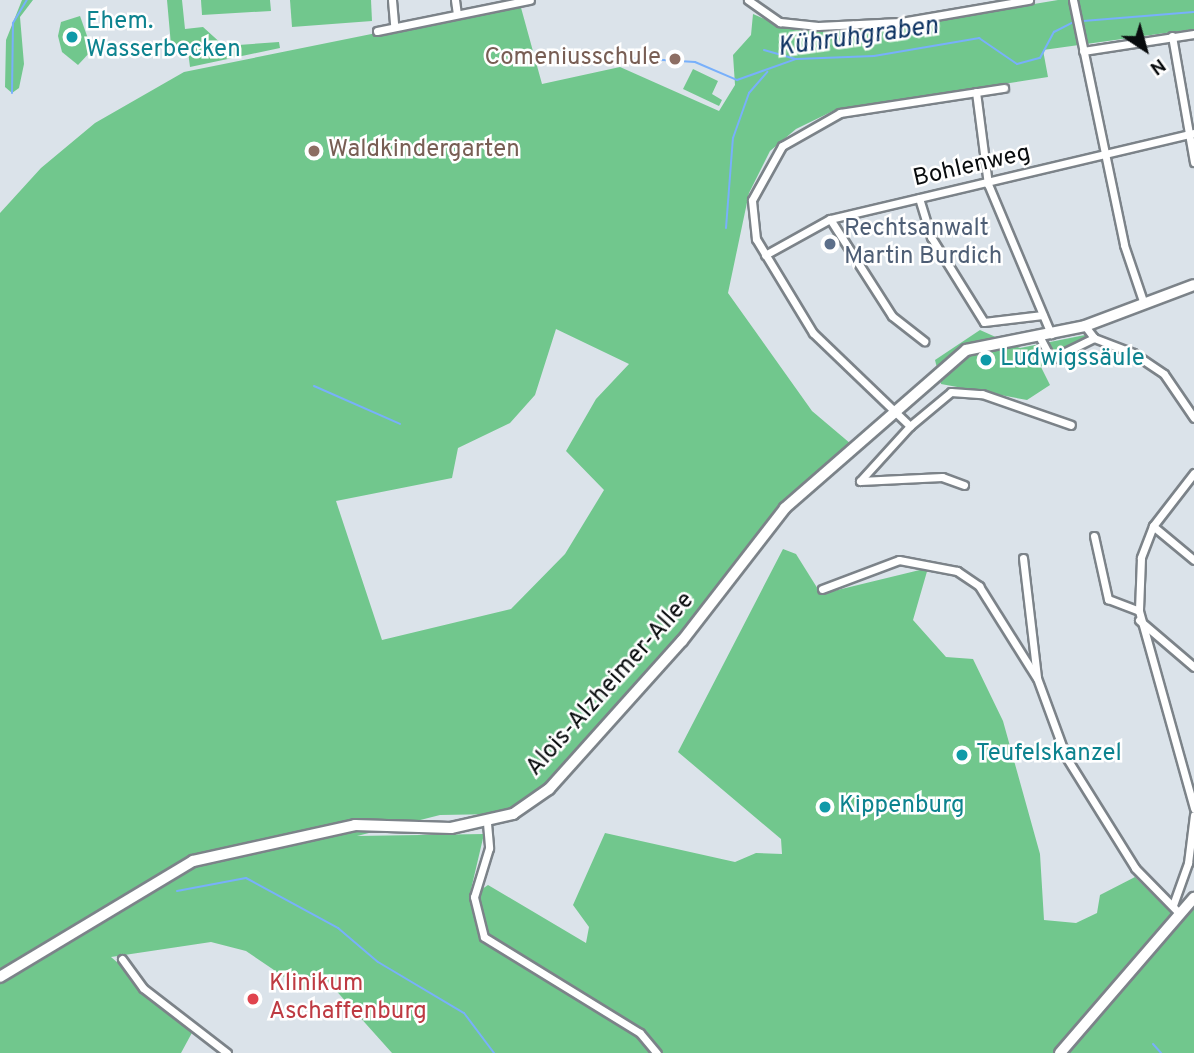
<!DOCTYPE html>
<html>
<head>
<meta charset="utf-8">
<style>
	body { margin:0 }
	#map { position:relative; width:1194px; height:1053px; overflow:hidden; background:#dbe3ea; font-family:Overpass,sans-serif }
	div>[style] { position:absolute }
	.green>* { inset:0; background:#71c78d }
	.stream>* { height:2px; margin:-1px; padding:0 1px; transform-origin:1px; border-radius:1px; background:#78b0fb }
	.roads { filter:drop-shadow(2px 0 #7c8389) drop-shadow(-2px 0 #7c8389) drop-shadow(0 2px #7c8389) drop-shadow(0 -2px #7c8389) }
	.street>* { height:7px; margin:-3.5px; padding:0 3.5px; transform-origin:3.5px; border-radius:3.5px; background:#fff }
	.secondary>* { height:10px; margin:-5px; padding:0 5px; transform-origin:5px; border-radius:5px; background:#fff }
	.dots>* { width:19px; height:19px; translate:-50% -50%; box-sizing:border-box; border:4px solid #fff; border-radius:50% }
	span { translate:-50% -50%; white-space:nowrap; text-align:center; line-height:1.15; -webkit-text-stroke:5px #fff; paint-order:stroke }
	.culture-label { font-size:24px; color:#0d838f }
	.left { translate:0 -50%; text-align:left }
	.education-label { font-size:24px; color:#785e54 }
	.right { translate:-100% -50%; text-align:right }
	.street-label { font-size:24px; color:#090c0e }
	.service-label { font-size:24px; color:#4e5e75 }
	.health-label { font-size:24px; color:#be3a42 }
	.water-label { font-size:26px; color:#0f3463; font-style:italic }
	.north { position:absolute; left:1110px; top:14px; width:70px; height:70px; -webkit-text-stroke:5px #fff; paint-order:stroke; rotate:144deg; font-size:19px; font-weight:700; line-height:28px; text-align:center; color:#090c0e }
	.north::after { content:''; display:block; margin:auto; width:24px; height:32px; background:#090c0e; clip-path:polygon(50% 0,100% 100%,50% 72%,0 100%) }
</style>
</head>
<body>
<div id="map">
	<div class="green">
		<i style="clip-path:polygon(22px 0,33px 0,20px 17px,24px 64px,19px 88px,12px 93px,5px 87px,6px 40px)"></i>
		<i style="clip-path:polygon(167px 0,182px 0,185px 29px,203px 27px,224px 46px,279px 42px,280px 48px,190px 67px,188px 51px,171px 45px)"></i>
		<i style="clip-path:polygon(201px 0,270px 0,271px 11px,202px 15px)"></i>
		<i style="clip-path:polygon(290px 0,371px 0,372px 21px,292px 27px)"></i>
		<i style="clip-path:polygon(evenodd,1058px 0,1194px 0,1194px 29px,1043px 50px,1048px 77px,835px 110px,796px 129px,770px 151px,749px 193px,728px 293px,812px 411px,851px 444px,781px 505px,678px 638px,532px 797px,498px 814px,440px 815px,357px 836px,484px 834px,469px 898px,488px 885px,586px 943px,589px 927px,573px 905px,605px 833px,735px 862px,756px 853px,782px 854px,781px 839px,678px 752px,783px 549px,796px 554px,821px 594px,928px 568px,913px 620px,946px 657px,973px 659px,1003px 721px,1040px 854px,1044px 920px,1076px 923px,1097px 913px,1100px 895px,1135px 877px,1173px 915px,1055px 1053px,659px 1053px,638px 1032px,654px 1053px,392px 1053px,323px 976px,305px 991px,246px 951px,211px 942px,111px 957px,194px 1029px,181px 1053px,0 1053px,0 213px,41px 168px,95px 123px,184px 72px,520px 4px,542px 84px,620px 67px,719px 111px,735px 85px,733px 55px,751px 35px,753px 14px,788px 29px,898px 27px,1058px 0,556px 329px,629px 364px,596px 399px,566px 451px,604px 490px,565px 554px,511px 609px,382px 640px,336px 501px,452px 478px,458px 448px,510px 423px,535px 395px,556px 329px)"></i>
		<i style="clip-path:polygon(80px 16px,92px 50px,78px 65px,62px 52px,58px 36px,61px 22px)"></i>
		<i style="clip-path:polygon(693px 69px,718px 81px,712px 94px,722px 100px,719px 106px,683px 89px)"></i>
		<i style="clip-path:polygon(980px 330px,1020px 348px,1085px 335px,1087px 341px,1046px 358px,1041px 367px,1050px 385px,1027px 400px,941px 384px,935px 360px)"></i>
		<i style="clip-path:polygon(1194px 906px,1194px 1053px,1064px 1053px,1112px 992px)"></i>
	</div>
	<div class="stream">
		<i style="left:1083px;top:21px;width:111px;rotate:-4.6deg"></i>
		<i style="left:764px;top:50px;width:32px;rotate:16deg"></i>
		<i style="left:631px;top:58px;width:64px;rotate:3.6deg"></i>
		<i style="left:695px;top:62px;width:46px;rotate:23.2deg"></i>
		<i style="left:737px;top:80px;width:63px;rotate:-19.6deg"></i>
		<i style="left:796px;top:59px;width:78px;rotate:-2.2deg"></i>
		<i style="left:874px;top:56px;width:107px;rotate:-9.7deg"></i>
		<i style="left:979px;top:38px;width:46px;rotate:34.4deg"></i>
		<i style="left:1017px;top:64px;width:24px;rotate:-15deg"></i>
		<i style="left:1040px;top:58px;width:30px;rotate:-62deg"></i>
		<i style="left:1054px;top:32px;width:20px;rotate:-27deg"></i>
		<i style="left:12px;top:93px;width:70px;rotate:-89.2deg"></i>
		<i style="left:13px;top:23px;width:27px;rotate:-59deg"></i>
		<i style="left:726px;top:228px;width:90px;rotate:-85.6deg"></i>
		<i style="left:733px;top:138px;width:48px;rotate:-70.4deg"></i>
		<i style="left:749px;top:93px;width:28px;rotate:-49deg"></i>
		<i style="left:314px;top:386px;width:94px;rotate:23.8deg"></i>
		<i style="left:177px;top:891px;width:70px;rotate:-10.7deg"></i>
		<i style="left:246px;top:878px;width:105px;rotate:28.5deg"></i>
		<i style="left:338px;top:928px;width:52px;rotate:40.4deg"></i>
		<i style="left:378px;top:962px;width:100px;rotate:30.7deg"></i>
		<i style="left:464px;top:1013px;width:50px;rotate:53.1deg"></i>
		<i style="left:1153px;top:1044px;width:12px;rotate:48deg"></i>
	</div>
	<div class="roads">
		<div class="street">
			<i style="left:392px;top:0;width:25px;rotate:85deg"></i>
			<i style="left:455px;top:0;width:14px;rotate:82deg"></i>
			<i style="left:748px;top:0;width:39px;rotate:35deg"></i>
			<i style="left:780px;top:22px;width:38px;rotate:6deg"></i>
			<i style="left:818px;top:26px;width:83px;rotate:-2.8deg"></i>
			<i style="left:901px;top:22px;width:130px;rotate:-9.8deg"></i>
			<i style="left:1073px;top:0;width:250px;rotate:78.2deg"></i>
			<i style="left:1124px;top:245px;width:62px;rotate:71.3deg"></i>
			<i style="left:377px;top:31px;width:156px;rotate:-11.5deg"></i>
			<i style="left:1172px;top:36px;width:128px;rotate:80.1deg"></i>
			<i style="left:1083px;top:51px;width:112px;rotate:-8.7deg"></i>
			<i style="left:976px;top:92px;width:93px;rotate:82.6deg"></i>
			<i style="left:988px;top:184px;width:163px;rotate:67.2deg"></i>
			<i style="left:919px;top:198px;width:41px;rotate:72.9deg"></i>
			<i style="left:931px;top:237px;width:100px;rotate:58.1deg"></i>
			<i style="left:984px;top:322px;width:59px;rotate:-6.8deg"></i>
			<i style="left:830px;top:219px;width:115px;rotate:57.4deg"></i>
			<i style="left:892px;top:316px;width:41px;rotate:38deg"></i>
			<i style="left:765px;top:255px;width:74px;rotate:-29deg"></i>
			<i style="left:830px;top:219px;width:374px;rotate:-13.3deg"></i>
			<i style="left:1085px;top:326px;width:15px;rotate:53deg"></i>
			<i style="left:1094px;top:338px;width:42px;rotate:21deg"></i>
			<i style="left:1133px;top:353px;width:37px;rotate:34deg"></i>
			<i style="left:1164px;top:374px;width:53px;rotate:55.7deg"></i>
			<i style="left:1039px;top:336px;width:26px;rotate:62deg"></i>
			<i style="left:1051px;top:359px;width:48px;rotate:-26deg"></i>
			<i style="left:910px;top:426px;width:134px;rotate:-136.2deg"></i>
			<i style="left:813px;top:333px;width:110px;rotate:-121.2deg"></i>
			<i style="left:756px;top:239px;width:39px;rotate:-96deg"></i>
			<i style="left:752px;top:200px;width:62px;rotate:-60.9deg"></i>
			<i style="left:782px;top:146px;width:67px;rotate:-29.6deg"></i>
			<i style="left:840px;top:113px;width:166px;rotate:-8.7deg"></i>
			<i style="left:1194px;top:473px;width:67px;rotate:127.7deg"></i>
			<i style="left:1153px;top:526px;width:34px;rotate:111deg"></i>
			<i style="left:1141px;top:558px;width:53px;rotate:92.2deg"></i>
			<i style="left:1139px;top:611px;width:205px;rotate:74.4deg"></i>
			<i style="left:964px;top:485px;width:23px;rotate:-160deg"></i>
			<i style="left:942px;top:477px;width:82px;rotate:177.2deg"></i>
			<i style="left:860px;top:481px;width:74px;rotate:-47.7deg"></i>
			<i style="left:910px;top:426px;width:53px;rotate:-39.7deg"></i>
			<i style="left:951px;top:392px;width:31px;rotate:4deg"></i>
			<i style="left:982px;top:394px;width:94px;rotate:19.2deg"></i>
			<i style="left:1153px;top:526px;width:53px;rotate:39.7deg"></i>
			<i style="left:1094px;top:536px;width:65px;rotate:77.5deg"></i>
			<i style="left:1108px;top:599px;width:33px;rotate:21deg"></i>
			<i style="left:1023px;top:558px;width:121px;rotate:83.3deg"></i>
			<i style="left:1037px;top:678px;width:84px;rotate:69.8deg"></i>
			<i style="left:1066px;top:757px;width:131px;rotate:58.1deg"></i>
			<i style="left:1135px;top:868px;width:64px;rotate:45.6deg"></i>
			<i style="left:822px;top:589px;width:82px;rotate:-20.6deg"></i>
			<i style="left:899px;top:560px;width:59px;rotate:10.7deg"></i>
			<i style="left:957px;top:571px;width:27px;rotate:34deg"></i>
			<i style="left:979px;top:586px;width:107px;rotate:57.9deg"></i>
			<i style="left:1139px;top:620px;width:72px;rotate:40.5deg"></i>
			<i style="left:487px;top:823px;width:25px;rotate:85deg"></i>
			<i style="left:489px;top:848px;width:51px;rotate:107deg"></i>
			<i style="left:474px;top:897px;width:41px;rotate:76deg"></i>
			<i style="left:484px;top:937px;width:183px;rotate:31.6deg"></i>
			<i style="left:640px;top:1033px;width:26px;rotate:50deg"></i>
			<i style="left:1173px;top:905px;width:45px;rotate:-70.3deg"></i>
			<i style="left:1188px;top:863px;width:48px;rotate:-82.9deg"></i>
			<i style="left:122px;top:959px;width:36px;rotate:54deg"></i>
			<i style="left:143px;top:988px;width:106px;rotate:37.7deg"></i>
		</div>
		<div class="secondary">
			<i style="left:0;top:977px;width:225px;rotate:-31deg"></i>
			<i style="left:193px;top:861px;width:166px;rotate:-12.5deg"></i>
			<i style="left:355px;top:825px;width:96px;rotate:1.8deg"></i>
			<i style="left:451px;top:828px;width:64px;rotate:-12.7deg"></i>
			<i style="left:513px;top:814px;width:44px;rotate:-34.8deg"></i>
			<i style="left:549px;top:789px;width:199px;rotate:-48.1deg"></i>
			<i style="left:682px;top:641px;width:168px;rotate:-52.2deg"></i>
			<i style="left:785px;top:508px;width:240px;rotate:-41.1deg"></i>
			<i style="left:966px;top:350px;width:121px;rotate:-11.4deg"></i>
			<i style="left:1085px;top:326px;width:116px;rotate:-20.6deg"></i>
			<i style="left:1060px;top:1053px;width:205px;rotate:-49.2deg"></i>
		</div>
	</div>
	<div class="dots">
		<i style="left:72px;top:37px;background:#0f9aa8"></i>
		<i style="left:675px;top:59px;background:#8d6e63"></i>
		<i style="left:314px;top:151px;background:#8d6e63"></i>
		<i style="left:830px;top:244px;background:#5c6f8a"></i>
		<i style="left:986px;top:360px;background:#0f9aa8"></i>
		<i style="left:962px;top:755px;background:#0f9aa8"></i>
		<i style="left:825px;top:807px;background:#0f9aa8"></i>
		<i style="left:253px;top:999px;background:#e0444e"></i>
	</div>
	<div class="culture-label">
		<span class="left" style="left:86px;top:37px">Ehem.<br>Wasserbecken</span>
		<span class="left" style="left:1000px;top:360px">Ludwigssäule</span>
		<span class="left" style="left:976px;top:755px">Teufelskanzel</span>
		<span class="left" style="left:839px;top:807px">Kippenburg</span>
	</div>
	<div class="education-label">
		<span class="right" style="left:661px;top:59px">Comeniusschule</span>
		<span class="left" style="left:328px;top:151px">Waldkindergarten</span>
	</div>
	<div class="street-label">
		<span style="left:972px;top:167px;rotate:-13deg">Bohlenweg</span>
		<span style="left:611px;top:685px;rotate:-48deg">Alois-Alzheimer-Allee</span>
	</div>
	<div class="service-label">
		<span class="left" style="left:844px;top:244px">Rechtsanwalt<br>Martin Burdich</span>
	</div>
	<div class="health-label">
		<span class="left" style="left:269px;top:999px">Klinikum<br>Aschaffenburg</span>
	</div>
	<div class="water-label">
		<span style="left:858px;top:38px;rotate:-8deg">Kühruhgraben</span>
	</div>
	<div class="north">N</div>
</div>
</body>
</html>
